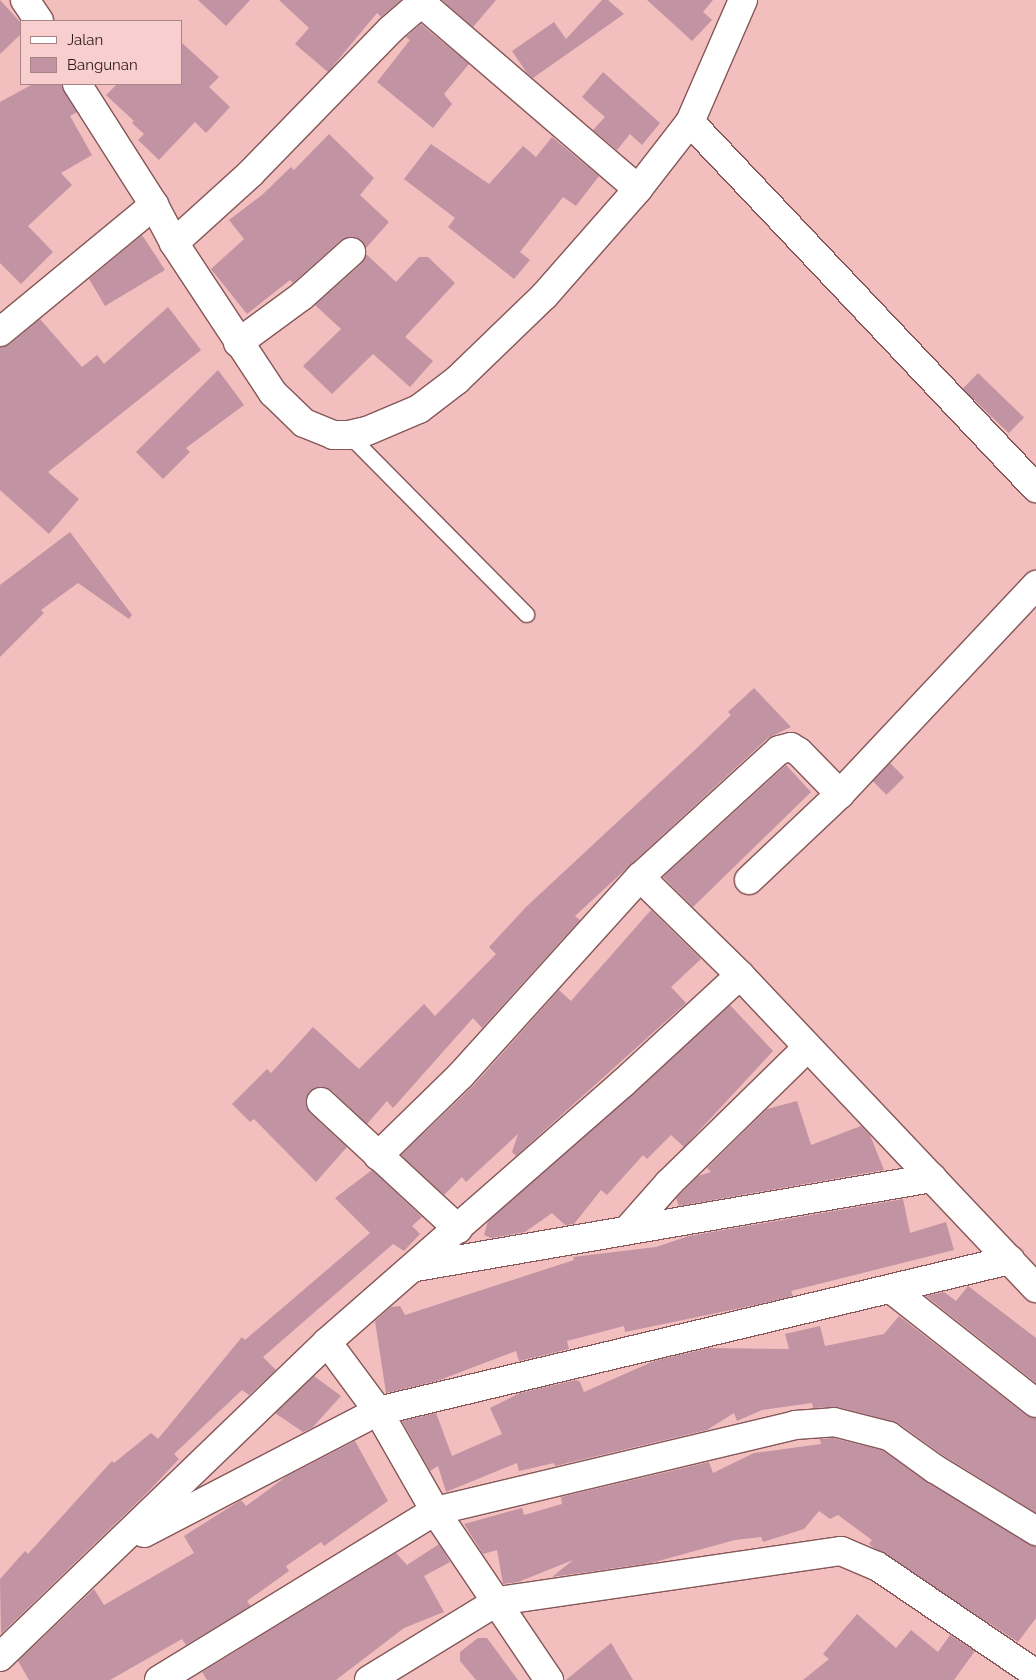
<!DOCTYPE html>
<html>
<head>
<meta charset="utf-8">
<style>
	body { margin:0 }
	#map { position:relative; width:1036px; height:1680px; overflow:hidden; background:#f2bebe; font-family:Raleway,sans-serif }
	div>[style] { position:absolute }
	.building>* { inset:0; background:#c293a2; transform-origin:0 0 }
	.roads { filter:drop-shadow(1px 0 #855758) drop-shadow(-1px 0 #855758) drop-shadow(0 1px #855758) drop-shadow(0 -1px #855758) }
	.lane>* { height:15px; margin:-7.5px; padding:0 7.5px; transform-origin:7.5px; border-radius:7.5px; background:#fff }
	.street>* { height:28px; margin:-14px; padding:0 14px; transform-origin:14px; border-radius:14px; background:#fff }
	span { translate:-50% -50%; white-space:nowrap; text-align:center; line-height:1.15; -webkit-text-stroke:4px #f9cece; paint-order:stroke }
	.legend { position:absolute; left:20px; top:20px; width:162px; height:65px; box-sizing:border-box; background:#f9cece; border:1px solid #a78686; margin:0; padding:6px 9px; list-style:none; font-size:15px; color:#2d1a1b }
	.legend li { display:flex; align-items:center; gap:10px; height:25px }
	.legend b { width:25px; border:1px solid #a78686 }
</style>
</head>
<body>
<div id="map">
	<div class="building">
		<i style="clip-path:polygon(0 0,21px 23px,21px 34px,0 54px)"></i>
		<i style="clip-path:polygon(198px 0,250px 0,226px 26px)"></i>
		<i style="clip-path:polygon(279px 0,401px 0,381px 17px,377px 13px,328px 72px,295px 44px,309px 28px)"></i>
		<i style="clip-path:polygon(442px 0,496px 0,473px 27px)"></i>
		<i style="clip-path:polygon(602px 0,608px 0,624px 14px,533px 78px,527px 73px,512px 51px,554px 22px,566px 39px)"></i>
		<i style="clip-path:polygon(647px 0,713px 0,703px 12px,712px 20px,692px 41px)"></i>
		<i style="clip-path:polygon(421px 24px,469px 64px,444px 94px,452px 104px,433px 128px,377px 82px,410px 40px,406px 37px)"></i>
		<i style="clip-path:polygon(181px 42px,219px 77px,209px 87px,230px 107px,206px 133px,195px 122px,159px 160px,138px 140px,144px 134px,132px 123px,134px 121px,106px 95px,117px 84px,181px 84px)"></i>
		<i style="clip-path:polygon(603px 72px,660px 123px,642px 145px,630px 134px,617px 150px,593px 130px,605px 117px,582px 97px)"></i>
		<i style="clip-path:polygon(33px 84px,62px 84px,77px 112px,70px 116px,92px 155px,61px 173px,72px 185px,28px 226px,53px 252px,21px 284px,0 263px,0 102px)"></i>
		<i style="clip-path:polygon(329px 134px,374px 178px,360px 195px,389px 222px,366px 248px,355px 237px,341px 240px,293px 283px,290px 280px,247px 314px,211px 269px,244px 239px,229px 220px,262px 195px,291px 167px,294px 170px)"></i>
		<i style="clip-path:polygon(552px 137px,599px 176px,576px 206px,563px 197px,520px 252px,530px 260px,514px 279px,448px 227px,455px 218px,404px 179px,431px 144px,489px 184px,523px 146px,536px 157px)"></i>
		<i style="clip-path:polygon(142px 235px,165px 270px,105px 306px,89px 279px)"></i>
		<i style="clip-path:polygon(366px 254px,396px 282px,419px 257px,428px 257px,455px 283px,405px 337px,433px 361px,410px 387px,373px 354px,332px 394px,303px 366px,341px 329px,315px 305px,361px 264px)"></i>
		<i style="clip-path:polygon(168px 307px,201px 350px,48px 472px,79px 499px,49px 534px,0 490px,0 347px,10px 344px,40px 319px,82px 367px,97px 355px,104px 364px)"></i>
		<i style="clip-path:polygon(218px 370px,244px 405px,186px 448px,190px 452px,163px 479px,136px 452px)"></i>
		<i style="left:978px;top:373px;width:64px;height:22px;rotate:44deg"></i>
		<i style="clip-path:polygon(70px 532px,132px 615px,129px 619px,78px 583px,41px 610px,44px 613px,0 657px,0 585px)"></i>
		<i style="clip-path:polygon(754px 688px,791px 727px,768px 738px,575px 916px,580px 920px,482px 1028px,473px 1018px,393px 1108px,387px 1101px,367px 1124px,331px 1090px,317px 1087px,309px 1092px,306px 1106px,310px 1113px,347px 1147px,316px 1182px,254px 1119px,250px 1122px,232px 1104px,267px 1069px,271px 1073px,313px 1027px,359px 1069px,424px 1004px,435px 1016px,496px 954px,489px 947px,526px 907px,697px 748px,731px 715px,728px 712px)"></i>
		<i style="left:890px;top:763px;width:20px;height:25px;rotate:45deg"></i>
		<i style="clip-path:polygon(786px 765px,811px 792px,693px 907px,663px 877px)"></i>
		<i style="clip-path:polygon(651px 910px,701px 959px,671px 987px,686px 1003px,516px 1156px,512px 1152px,518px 1134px,466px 1182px,462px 1177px,444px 1195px,401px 1155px,473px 1086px,559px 990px,571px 1001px)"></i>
		<i style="clip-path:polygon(730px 1005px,773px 1051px,684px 1147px,671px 1135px,647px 1159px,643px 1155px,607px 1195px,601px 1190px,574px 1224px,565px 1225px,552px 1213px,525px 1232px,491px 1238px,484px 1235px,488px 1221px)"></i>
		<i style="clip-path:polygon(797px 1101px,811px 1145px,861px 1126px,870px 1135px,884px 1170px,679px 1206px,676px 1198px,698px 1176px,711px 1172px,707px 1168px,767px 1109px)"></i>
		<i style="clip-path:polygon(372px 1170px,422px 1217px,412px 1226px,420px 1234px,404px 1251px,393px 1244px,263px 1357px,276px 1370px,249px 1395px,242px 1390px,174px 1454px,179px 1459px,147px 1493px,1px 1634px,0 1579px,25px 1551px,28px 1554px,112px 1461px,114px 1463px,151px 1433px,158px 1439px,242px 1337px,245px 1340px,370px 1233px,335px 1198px)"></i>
		<i style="clip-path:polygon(903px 1199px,910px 1233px,946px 1222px,954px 1250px,791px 1291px,793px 1296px,755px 1305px,625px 1332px,624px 1326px,567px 1341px,569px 1349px,519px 1361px,516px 1351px,437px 1381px,386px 1393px,375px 1321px,391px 1307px,400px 1306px,405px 1315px,574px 1260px,573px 1257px,656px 1247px,689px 1236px)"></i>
		<i style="clip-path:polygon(968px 1286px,1036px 1338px,1036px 1383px,926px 1296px,944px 1292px,956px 1301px)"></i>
		<i style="clip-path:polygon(899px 1316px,1026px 1415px,1036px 1418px,1036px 1513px,944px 1456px,898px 1423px,838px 1407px,813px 1408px,812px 1403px,762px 1410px,737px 1421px,734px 1413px,707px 1430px,555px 1466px,554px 1463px,519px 1471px,517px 1463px,446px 1492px,438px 1466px,430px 1471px,402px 1421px,436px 1413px,452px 1456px,502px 1434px,490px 1408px,520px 1393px,576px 1380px,580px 1382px,584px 1392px,654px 1361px,709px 1348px,789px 1349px,785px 1334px,820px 1326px,825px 1346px,884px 1334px)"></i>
		<i style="clip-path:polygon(314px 1376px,341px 1396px,312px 1428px,303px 1432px,275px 1413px)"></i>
		<i style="clip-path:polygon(833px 1438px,882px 1450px,927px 1482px,1036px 1547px,1036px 1618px,1018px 1642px,874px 1548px,869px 1544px,872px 1540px,838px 1515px,830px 1519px,819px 1511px,804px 1529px,763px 1542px,761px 1537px,735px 1540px,651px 1563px,552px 1577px,573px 1560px,518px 1582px,503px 1584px,497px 1550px,483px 1554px,464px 1524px,522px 1508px,524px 1515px,562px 1504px,561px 1497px,709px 1462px,713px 1473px,754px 1453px,821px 1444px,820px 1439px)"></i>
		<i style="clip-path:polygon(355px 1441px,388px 1501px,324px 1546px,321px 1542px,286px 1566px,289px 1571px,247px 1601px,251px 1606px,186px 1645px,182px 1639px,110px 1680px,29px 1680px,18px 1661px,94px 1589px,104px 1605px,194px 1553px,184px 1536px,241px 1500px,246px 1506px,287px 1476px)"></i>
		<i style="clip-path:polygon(439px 1544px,450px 1562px,424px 1576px,444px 1612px,404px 1628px,336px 1680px,207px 1680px,202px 1672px,396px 1553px,407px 1565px)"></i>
		<i style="clip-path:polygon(857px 1614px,896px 1648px,911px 1630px,938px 1652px,950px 1635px,975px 1651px,954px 1680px,803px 1680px,829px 1659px,823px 1654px)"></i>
		<i style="clip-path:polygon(478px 1638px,487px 1638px,518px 1680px,476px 1680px,460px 1661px,460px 1652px)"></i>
		<i style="clip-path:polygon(611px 1643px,633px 1680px,566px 1680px)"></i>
	</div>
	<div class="roads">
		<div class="lane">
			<i style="left:349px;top:435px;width:252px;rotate:45.3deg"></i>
		</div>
		<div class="street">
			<i style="left:25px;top:0;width:25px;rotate:56deg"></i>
			<i style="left:418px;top:0;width:290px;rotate:40.7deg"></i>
			<i style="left:77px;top:84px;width:143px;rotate:57.5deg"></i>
			<i style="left:154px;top:205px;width:43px;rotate:62.2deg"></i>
			<i style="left:174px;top:243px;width:180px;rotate:56.6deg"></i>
			<i style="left:273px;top:393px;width:43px;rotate:44.1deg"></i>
			<i style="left:304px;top:423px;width:31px;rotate:22deg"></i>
			<i style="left:333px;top:435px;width:16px"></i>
			<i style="left:349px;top:435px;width:18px;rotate:-13deg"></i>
			<i style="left:367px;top:431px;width:56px;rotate:-22.9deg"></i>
			<i style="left:419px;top:409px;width:48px;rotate:-37.3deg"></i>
			<i style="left:457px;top:380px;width:122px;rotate:-44deg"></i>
			<i style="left:545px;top:295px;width:141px;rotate:-48.7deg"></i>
			<i style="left:638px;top:189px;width:85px;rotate:-52.2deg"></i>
			<i style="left:690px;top:122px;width:133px;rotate:-66.5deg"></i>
			<i style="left:690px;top:122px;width:504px;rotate:46.61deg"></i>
			<i style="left:174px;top:243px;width:103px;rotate:-42.2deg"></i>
			<i style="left:250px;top:174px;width:201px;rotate:-45.8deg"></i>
			<i style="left:390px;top:30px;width:37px;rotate:-41deg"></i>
			<i style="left:418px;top:6px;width:8px;rotate:14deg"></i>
			<i style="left:0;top:332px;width:200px;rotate:-39.5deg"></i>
			<i style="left:238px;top:343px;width:79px;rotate:-36.3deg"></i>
			<i style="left:302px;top:296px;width:66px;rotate:-41.9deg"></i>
			<i style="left:640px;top:877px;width:140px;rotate:44.4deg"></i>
			<i style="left:740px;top:975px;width:431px;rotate:46.6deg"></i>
			<i style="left:749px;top:880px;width:125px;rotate:-43.4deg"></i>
			<i style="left:840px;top:794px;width:287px;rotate:-46.8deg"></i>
			<i style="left:321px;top:1102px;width:187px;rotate:42.8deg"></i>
			<i style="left:378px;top:1156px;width:116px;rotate:-44.3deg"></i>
			<i style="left:461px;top:1075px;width:267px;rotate:-47.9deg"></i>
			<i style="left:640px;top:877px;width:188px;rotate:-42.4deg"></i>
			<i style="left:779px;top:750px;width:12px;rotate:-14deg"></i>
			<i style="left:791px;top:747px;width:9px;rotate:32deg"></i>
			<i style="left:799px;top:752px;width:59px;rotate:45.7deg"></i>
			<i style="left:629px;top:1228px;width:60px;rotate:-48.4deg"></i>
			<i style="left:669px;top:1183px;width:193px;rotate:-44.4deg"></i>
			<i style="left:416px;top:1267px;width:524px;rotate:-9.79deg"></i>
			<i style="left:891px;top:1289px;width:184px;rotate:38.2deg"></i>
			<i style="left:327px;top:1342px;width:86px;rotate:53.5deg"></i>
			<i style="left:378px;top:1411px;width:115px;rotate:60.3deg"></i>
			<i style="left:435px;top:1511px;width:204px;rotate:56deg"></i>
			<i style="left:144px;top:1533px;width:264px;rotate:-27.5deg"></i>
			<i style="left:378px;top:1411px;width:650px;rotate:-13.44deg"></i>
			<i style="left:0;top:1657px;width:454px;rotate:-43.9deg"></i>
			<i style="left:327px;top:1342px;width:393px;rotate:-41.2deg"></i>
			<i style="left:623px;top:1083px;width:159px;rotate:-42.7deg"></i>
			<i style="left:159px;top:1680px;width:324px;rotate:-31.5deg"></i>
			<i style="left:435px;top:1511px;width:370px;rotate:-13.4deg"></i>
			<i style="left:795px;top:1425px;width:39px;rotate:-4deg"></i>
			<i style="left:834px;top:1422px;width:57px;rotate:14.3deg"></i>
			<i style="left:889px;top:1436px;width:57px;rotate:35.7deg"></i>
			<i style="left:935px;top:1469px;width:119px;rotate:31.5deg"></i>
			<i style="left:369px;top:1680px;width:151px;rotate:-31.5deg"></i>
			<i style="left:498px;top:1601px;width:347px;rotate:-8.3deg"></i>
			<i style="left:841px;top:1551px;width:39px;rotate:23deg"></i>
			<i style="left:877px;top:1566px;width:192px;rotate:34.2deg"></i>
		</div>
	</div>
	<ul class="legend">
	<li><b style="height:6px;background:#fff"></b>Jalan</li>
	<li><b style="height:14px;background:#c293a2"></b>Bangunan</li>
	</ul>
</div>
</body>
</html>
